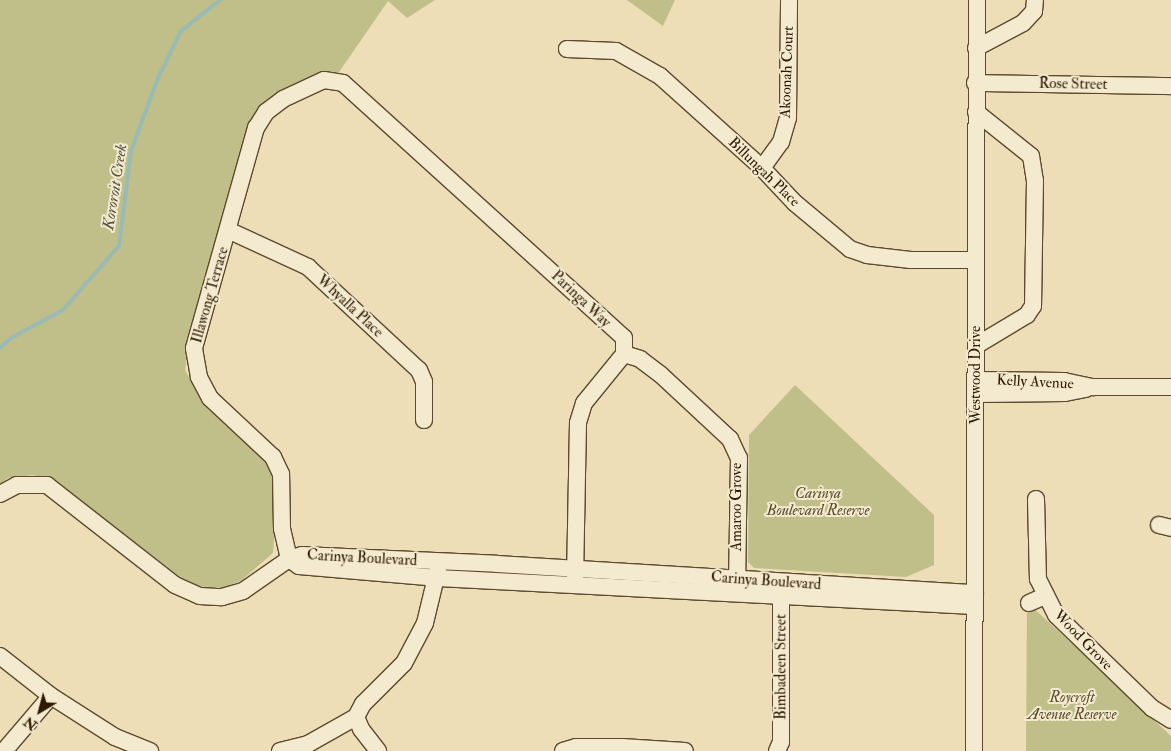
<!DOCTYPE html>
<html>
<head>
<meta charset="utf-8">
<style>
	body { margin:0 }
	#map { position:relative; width:1171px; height:751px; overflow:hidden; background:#eddeb7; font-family:"IM FELL Double Pica",serif }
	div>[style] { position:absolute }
	.green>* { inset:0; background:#c0bf89 }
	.stream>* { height:4px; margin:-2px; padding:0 2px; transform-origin:2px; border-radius:2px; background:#9abbb3 }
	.roads { filter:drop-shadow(1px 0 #5d4a2e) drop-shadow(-1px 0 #5d4a2e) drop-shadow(0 1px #5d4a2e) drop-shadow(0 -1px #5d4a2e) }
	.minor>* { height:16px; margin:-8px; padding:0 8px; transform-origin:8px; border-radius:8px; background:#f3ead0 }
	span { translate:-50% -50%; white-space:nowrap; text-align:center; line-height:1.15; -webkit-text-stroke:4px #f3ead0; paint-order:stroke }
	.street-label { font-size:15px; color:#2d1901 }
	.park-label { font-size:15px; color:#594b2a; font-style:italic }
	.water-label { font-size:16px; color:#53523f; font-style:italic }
	.north { position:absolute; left:15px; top:686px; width:50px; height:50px; -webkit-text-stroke:4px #f3ead0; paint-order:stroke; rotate:217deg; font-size:14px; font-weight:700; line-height:20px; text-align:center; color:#2d1901 }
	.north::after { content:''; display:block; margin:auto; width:18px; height:22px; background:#2d1901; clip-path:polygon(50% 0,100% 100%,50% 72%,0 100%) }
</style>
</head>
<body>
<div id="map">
	<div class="green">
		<i style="clip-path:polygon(0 0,435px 0,407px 18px,388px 1px,337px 75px,328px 71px,305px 82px,253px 120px,192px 323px,185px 370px,200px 397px,244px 437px,271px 470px,277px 503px,273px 553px,242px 580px,224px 588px,192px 586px,55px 481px,33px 475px,8px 478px,0 484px)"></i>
		<i style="clip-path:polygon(627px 0,675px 0,663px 26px)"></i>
		<i style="clip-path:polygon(795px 385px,934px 515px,934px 565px,906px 577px,754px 568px,748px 562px,749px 435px)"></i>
		<i style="clip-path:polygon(1027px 602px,1171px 736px,1171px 751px,1026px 751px)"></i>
	</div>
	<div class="stream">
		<i style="left:0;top:348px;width:15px;rotate:-42deg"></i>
		<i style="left:11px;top:338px;width:59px;rotate:-28.3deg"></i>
		<i style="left:63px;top:310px;width:85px;rotate:-48.8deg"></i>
		<i style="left:119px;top:246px;width:96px;rotate:-82.8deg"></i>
		<i style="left:131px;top:151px;width:78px;rotate:-69.7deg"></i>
		<i style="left:158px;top:78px;width:52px;rotate:-63.9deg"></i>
		<i style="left:181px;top:31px;width:50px;rotate:-38.5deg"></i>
	</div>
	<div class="roads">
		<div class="minor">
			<i style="left:976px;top:48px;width:53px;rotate:-28deg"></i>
			<i style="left:1023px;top:23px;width:16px;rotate:-47deg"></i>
			<i style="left:1034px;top:11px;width:11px;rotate:-85deg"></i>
			<i style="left:567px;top:49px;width:49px;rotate:2.3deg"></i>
			<i style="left:616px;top:51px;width:51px;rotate:29.6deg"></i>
			<i style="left:660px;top:76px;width:137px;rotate:42deg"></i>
			<i style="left:762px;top:168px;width:48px;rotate:46.7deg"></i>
			<i style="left:795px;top:203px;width:72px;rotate:39.9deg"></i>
			<i style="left:850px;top:249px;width:18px;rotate:19deg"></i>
			<i style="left:867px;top:255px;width:44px;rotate:6.5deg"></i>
			<i style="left:911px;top:260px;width:63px"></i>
			<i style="left:975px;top:83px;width:196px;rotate:0.9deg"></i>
			<i style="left:976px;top:112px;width:70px;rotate:38.7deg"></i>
			<i style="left:1031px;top:156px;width:24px;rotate:81deg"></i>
			<i style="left:1035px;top:180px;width:126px;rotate:90.9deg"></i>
			<i style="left:1033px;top:306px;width:11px;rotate:124deg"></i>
			<i style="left:1027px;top:315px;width:58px;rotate:149deg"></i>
			<i style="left:762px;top:168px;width:32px;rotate:-54deg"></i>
			<i style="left:781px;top:142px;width:25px;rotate:-74deg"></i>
			<i style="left:788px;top:118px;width:118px;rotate:-89.5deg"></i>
			<i style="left:228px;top:230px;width:88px;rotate:24.8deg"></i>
			<i style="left:308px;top:267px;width:151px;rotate:42.9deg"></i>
			<i style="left:419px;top:370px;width:13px;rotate:67deg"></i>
			<i style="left:424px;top:382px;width:38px;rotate:90deg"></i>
			<i style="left:624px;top:354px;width:17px;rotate:17deg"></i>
			<i style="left:640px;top:359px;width:25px;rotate:37deg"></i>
			<i style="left:660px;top:374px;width:96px;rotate:42.9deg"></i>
			<i style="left:730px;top:439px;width:21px;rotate:65deg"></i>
			<i style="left:739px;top:458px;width:130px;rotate:90.9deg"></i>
			<i style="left:976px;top:380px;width:88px;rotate:0.7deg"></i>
			<i style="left:1064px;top:381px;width:30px;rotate:12deg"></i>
			<i style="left:1093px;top:387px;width:78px"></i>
			<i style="left:976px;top:394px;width:89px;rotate:-0.6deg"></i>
			<i style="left:1065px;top:393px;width:21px;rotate:-11deg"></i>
			<i style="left:0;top:494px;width:19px;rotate:-28deg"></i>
			<i style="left:17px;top:485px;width:30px"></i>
			<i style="left:47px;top:485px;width:162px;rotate:38deg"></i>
			<i style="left:175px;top:585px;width:27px;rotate:24deg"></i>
			<i style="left:200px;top:596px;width:22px;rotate:3deg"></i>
			<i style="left:222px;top:597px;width:22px;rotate:-16deg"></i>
			<i style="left:243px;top:591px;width:56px;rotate:-34.8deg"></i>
			<i style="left:289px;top:559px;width:31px;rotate:-103deg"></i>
			<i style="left:282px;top:529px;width:55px;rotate:-91deg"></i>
			<i style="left:281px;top:474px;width:19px;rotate:-115deg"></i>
			<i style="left:273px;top:457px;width:86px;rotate:-136.9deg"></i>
			<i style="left:210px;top:398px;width:24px;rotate:-118deg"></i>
			<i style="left:199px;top:377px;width:29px;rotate:-100deg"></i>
			<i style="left:194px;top:348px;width:229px;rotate:-74.3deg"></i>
			<i style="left:256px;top:128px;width:19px;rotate:-58deg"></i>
			<i style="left:266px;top:112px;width:21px;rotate:-37deg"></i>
			<i style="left:283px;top:99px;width:45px;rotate:-24.9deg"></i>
			<i style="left:324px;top:80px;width:19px;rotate:9deg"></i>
			<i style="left:343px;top:83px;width:379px;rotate:42.2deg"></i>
			<i style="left:624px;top:338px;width:16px;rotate:90deg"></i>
			<i style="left:624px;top:354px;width:63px;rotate:129.2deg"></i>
			<i style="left:584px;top:403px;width:21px;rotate:107deg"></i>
			<i style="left:578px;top:423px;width:162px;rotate:91.1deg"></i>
			<i style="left:1036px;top:499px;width:80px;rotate:88.6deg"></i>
			<i style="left:1038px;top:579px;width:40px;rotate:63.4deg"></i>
			<i style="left:1056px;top:615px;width:134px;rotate:44.1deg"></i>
			<i style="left:1152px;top:708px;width:22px;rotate:32deg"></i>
			<i style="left:1159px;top:525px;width:12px;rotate:14deg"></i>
			<i style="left:289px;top:559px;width:12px;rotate:35deg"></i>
			<i style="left:299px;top:566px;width:140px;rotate:4.9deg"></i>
			<i style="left:438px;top:578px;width:537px;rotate:2.99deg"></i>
			<i style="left:289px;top:559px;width:14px;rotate:-17deg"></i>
			<i style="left:302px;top:555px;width:195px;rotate:2.6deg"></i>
			<i style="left:497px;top:564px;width:479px;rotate:3.5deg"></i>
			<i style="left:1029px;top:603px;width:17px;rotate:-24deg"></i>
			<i style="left:0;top:656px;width:65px;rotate:38.1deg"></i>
			<i style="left:51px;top:696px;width:76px;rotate:32.6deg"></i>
			<i style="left:115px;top:737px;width:38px;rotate:22deg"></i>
			<i style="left:356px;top:717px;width:13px;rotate:67deg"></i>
			<i style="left:361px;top:729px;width:28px;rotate:52deg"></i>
			<i style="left:4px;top:751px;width:72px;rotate:-49.5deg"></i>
			<i style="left:280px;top:751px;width:29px;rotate:-14deg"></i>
			<i style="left:308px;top:744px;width:55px;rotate:-29.4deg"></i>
			<i style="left:356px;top:717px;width:15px;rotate:-62deg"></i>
			<i style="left:363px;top:704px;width:58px;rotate:-45deg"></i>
			<i style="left:404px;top:663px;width:45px;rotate:-62.3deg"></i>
			<i style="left:425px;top:623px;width:56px;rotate:-76.5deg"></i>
			<i style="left:563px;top:751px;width:14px;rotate:-17deg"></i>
			<i style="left:576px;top:747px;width:46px"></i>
			<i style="left:622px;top:747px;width:63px;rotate:3.6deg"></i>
			<i style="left:777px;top:751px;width:10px;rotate:-66deg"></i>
			<i style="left:781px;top:742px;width:156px;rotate:-90deg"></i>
			<i style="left:974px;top:751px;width:751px;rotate:-89.77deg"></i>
		</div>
	</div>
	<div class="street-label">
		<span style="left:787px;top:72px;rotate:-88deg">Akoonah Court</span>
		<span style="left:1073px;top:84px;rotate:1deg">Rose Street</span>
		<span style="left:764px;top:172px;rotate:44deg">Billungah Place</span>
		<span style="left:210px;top:295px;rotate:-74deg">Illawong Terrace</span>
		<span style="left:581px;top:299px;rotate:43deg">Paringa Way</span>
		<span style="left:350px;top:306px;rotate:43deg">Whyalla Place</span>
		<span style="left:976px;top:375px;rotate:-90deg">Westwood Drive</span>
		<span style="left:1035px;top:382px;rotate:3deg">Kelly Avenue</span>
		<span style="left:737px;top:507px;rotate:-90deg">Amaroo Grove</span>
		<span style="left:362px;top:558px;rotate:3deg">Carinya Boulevard</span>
		<span style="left:766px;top:581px;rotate:4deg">Carinya Boulevard</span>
		<span style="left:1083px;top:640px;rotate:46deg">Wood Grove</span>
		<span style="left:781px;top:667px;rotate:-90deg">Bimbadeen Street</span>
	</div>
	<div class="park-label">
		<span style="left:818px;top:502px">Carinya<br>Boulevard Reserve</span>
		<span style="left:1072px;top:706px">Roycroft<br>Avenue Reserve</span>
	</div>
	<div class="water-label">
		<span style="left:115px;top:187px;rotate:-81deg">Kororoit Creek</span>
	</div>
	<div class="north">N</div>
</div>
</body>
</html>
